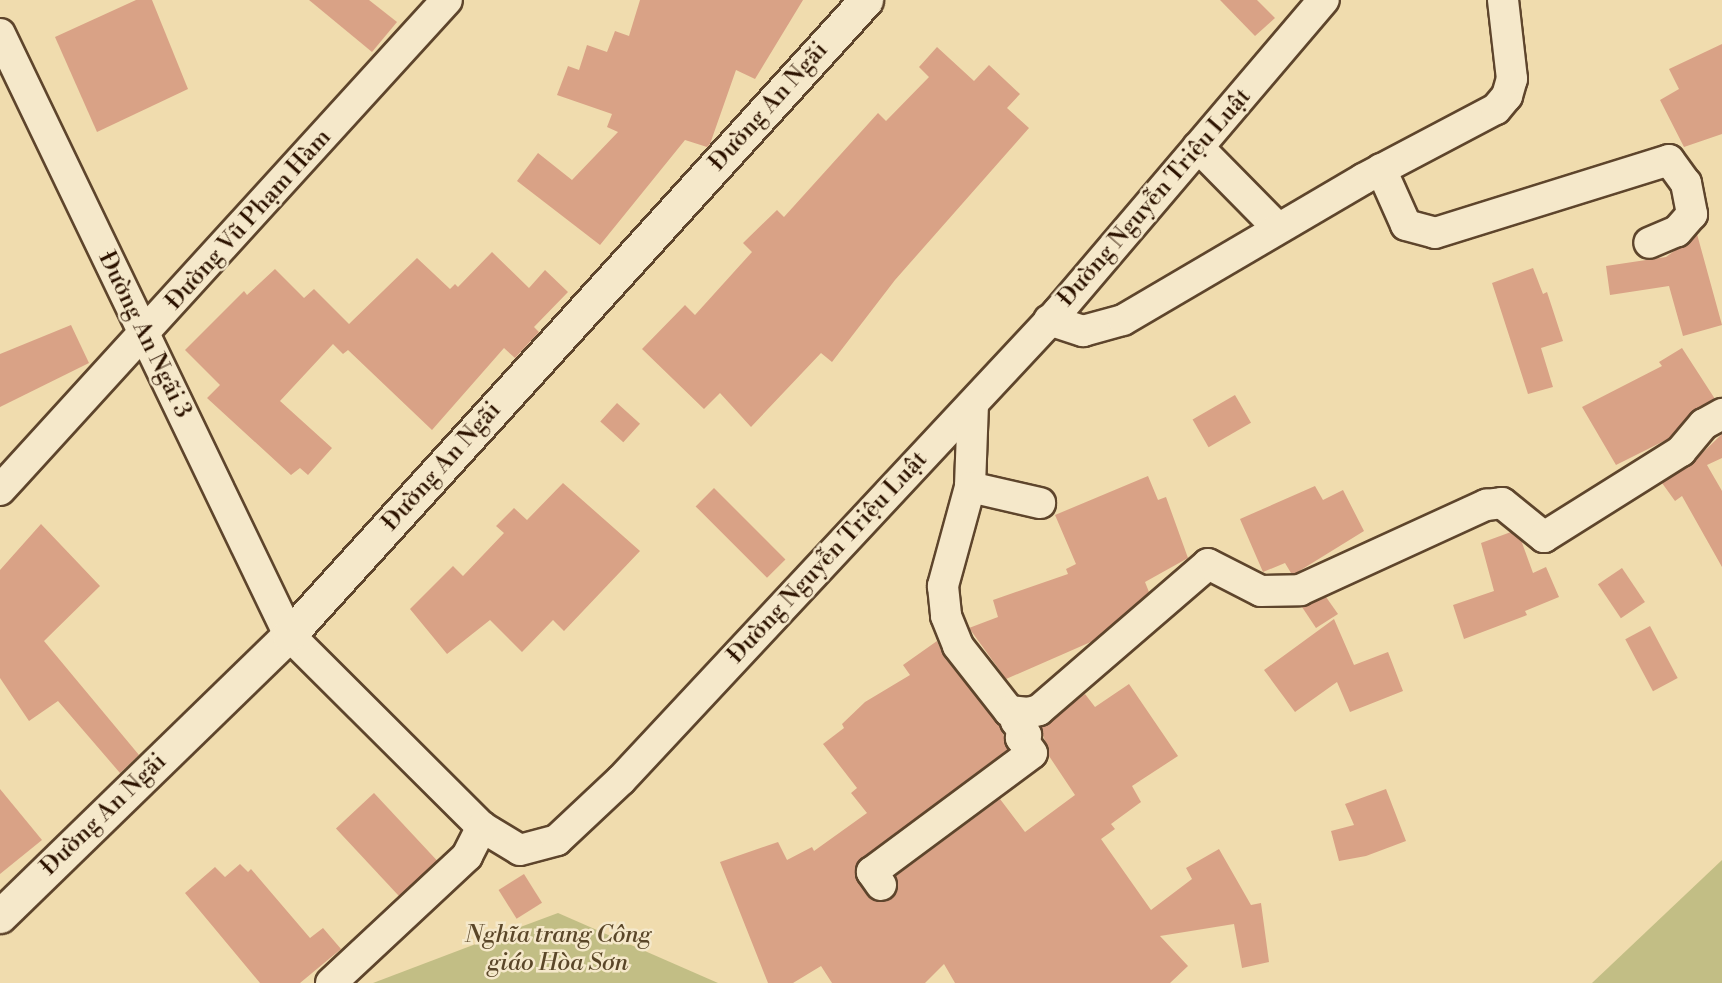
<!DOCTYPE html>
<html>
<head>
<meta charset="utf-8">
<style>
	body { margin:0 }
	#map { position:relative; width:1722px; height:983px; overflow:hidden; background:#f0dcae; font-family:"Libre Bodoni",serif }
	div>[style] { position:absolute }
	.green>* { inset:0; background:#c2be85 }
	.building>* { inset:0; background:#d9a286; transform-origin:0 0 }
	.roads { filter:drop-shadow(2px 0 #5e452c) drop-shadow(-2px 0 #5e452c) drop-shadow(0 2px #5e452c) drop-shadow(0 -2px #5e452c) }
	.minor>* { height:30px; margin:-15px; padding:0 15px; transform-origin:15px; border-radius:15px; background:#f5e8ca }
	.secondary>* { height:33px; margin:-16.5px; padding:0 16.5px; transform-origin:16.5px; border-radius:16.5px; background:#f5e8ca }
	span { translate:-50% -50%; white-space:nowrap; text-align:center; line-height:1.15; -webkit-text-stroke:5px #f5e8ca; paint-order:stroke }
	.street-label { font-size:24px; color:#2d1300 }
	.park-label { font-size:24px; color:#5a4628; font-style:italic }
</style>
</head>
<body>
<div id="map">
	<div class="green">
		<i style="clip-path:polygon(1722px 860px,1722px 983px,1592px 983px)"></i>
		<i style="clip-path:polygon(558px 913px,718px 983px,373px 983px,515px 929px)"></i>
	</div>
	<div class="building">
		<i style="clip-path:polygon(136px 0,152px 0,188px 89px,97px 132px,55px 37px)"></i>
		<i style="clip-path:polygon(309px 0,369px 0,397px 22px,372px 52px)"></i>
		<i style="clip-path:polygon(640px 0,803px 0,755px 79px,736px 70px,710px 144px,707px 147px,685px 140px,600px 245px,517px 181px,538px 153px,572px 180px,618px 132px,607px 127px,612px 114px,557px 95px,568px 66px,579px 70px,587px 45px,607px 52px,615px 31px,629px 36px)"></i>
		<i style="clip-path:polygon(1220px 0,1257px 0,1275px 18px,1255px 36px)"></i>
		<i style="clip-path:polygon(1722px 44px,1722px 134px,1684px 147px,1660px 100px,1679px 89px,1669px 69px)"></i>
		<i style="clip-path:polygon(937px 47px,974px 81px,989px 65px,1020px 94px,1007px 108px,1029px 128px,895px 280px,832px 362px,821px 353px,751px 427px,720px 393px,704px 409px,642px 349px,685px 305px,695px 315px,752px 252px,743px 243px,777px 210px,784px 217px,878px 113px,886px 121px,929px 77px,919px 67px)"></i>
		<i style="clip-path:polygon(1697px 234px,1722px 325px,1683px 336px,1669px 286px,1610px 295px,1606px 266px,1666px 257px)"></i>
		<i style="clip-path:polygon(492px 252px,529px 288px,545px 270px,568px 292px,534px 327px,539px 332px,515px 358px,504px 348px,432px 430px,348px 350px,343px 354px,333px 344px,280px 401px,332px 448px,308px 475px,300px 468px,291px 475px,207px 398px,220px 385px,185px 350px,244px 291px,247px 295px,275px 269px,304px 298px,314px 289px,349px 324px,417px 258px,450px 289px,455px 284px,458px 287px)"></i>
		<i style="clip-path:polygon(1533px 268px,1543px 294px,1547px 292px,1563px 341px,1541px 348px,1553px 387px,1528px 394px,1492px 283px)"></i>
		<i style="clip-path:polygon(71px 325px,89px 363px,0 407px,0 354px)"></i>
		<i style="clip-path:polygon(1682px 348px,1715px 399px,1691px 413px,1670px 438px,1616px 465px,1582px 407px,1662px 366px,1659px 362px)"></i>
		<i style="left:1235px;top:395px;width:32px;height:49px;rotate:60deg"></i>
		<i style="left:617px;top:403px;width:31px;height:25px;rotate:42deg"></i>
		<i style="clip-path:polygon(1722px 434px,1722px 458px,1707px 465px,1722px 491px,1722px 567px,1682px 496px,1675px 501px,1662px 483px,1690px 465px)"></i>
		<i style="clip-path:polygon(1148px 476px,1158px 500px,1166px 497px,1188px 558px,1145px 582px,1149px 592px,1093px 641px,1006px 679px,969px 628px,998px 617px,993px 600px,1068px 574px,1066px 569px,1076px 564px,1055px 515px)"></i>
		<i style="clip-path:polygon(563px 483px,640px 551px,564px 631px,553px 620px,522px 652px,490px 620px,447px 654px,410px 609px,453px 566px,463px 576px,504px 533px,496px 526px,514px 508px,527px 520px)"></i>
		<i style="clip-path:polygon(1315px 486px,1323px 500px,1343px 490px,1364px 531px,1296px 573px,1291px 573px,1285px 563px,1263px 572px,1240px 519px)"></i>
		<i style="left:714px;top:488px;width:101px;height:26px;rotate:45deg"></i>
		<i style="clip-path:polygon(41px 524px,100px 586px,44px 641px,139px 755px,120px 773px,58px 701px,29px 721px,0 678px,0 570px)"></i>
		<i style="clip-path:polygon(1511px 532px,1521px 540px,1533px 573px,1546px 567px,1559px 597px,1525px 611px,1527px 615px,1464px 639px,1453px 605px,1494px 591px,1481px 543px)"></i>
		<i style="left:1622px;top:568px;width:41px;height:29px;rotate:56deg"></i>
		<i style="clip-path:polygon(1326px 597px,1338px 614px,1316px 628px,1302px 607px)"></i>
		<i style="clip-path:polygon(1334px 619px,1354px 665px,1388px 652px,1403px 691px,1350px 712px,1337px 682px,1295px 712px,1264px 670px)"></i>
		<i style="left:1650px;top:626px;width:59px;height:28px;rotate:62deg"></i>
		<i style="clip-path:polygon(937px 641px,944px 657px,1000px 725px,1008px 749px,861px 859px,855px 874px,867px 895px,882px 902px,891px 899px,897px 892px,896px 876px,1000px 799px,1025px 832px,1075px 795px,1049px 756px,1041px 727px,1085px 694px,1095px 707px,1129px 684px,1178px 756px,1132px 786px,1141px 802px,1111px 824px,1115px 829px,1101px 839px,1151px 910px,1192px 879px,1186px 868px,1219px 849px,1251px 905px,1261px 903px,1269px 962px,1242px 968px,1234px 924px,1160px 936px,1188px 966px,1170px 983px,955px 983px,944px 964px,925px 983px,832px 983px,821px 966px,793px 983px,768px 983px,720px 862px,778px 842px,787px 860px,812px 847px,814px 851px,867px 813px,851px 793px,857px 788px,823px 744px,844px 728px,842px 724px,865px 702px,910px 675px,903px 665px)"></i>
		<i style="clip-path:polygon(0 789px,42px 840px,0 874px)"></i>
		<i style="clip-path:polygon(1386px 789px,1406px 841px,1366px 856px,1339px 861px,1331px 831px,1354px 825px,1345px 804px)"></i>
		<i style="left:374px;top:793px;width:93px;height:52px;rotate:47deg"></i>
		<i style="clip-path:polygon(240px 864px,248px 872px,251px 869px,310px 938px,323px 928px,341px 949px,300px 983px,260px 983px,185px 893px,215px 867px,225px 877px)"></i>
		<i style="left:524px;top:874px;width:34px;height:30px;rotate:58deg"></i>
	</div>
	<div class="roads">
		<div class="minor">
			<i style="left:0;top:34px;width:667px;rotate:64.32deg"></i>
			<i style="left:289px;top:635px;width:272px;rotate:44.9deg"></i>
			<i style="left:482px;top:827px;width:44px;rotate:31.2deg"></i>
			<i style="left:520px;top:850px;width:38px;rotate:-15deg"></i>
			<i style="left:557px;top:840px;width:88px;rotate:-43.2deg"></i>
			<i style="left:621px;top:780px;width:640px;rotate:-46.96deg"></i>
			<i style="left:1058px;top:312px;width:410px;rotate:-49.6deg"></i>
			<i style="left:1198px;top:147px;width:114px;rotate:45.4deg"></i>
			<i style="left:1381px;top:169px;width:61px;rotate:65.9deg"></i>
			<i style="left:1406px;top:225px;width:30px;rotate:15deg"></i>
			<i style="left:1435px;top:233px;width:245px;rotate:-17.3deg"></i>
			<i style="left:1669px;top:160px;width:29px;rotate:54deg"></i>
			<i style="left:1686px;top:183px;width:32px;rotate:79deg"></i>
			<i style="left:1692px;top:214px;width:23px;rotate:131deg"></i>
			<i style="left:1677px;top:231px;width:30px;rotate:157deg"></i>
			<i style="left:1049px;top:320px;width:36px;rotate:18deg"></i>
			<i style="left:1083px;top:331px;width:41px;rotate:-15.4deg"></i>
			<i style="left:1123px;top:320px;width:278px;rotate:-30.4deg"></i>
			<i style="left:1363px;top:179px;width:150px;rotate:-27.8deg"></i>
			<i style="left:1496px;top:109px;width:17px;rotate:-50deg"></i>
			<i style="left:1507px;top:96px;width:18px;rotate:-74deg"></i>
			<i style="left:1512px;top:79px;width:80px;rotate:-96.5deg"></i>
			<i style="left:973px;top:404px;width:83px;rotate:92.1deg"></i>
			<i style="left:970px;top:487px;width:103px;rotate:105.3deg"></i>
			<i style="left:943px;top:586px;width:30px;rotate:84deg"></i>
			<i style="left:946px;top:616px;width:32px;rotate:68deg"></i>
			<i style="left:958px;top:646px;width:83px;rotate:51.9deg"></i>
			<i style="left:1009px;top:711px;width:19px;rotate:6deg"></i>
			<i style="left:1028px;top:713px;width:11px;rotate:-15deg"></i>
			<i style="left:1039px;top:710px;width:223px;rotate:-40.8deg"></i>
			<i style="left:1208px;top:564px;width:59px;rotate:27deg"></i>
			<i style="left:1261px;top:591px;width:39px;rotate:-1deg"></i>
			<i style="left:1300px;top:590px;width:205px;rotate:-24.6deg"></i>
			<i style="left:1486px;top:505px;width:16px;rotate:-7deg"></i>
			<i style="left:1502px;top:503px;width:54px;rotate:39deg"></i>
			<i style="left:1544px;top:537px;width:162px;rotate:-32.1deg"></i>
			<i style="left:1681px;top:451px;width:35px;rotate:-50deg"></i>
			<i style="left:1704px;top:424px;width:21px;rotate:-29deg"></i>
			<i style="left:970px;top:487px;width:72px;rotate:12.9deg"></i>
			<i style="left:0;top:490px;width:663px;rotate:-47.63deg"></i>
			<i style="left:881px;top:885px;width:16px;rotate:-125deg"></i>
			<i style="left:872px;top:872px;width:199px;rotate:-36.6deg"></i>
			<i style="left:1032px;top:753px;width:19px;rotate:-126deg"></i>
			<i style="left:1021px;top:738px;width:6px;rotate:-31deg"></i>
			<i style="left:1026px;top:735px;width:17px;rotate:-126deg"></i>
			<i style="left:1016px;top:721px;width:14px;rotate:-34deg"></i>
			<i style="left:331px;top:983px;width:186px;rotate:-43deg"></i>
			<i style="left:467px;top:856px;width:33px;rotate:-63deg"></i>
		</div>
		<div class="secondary">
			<i style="left:0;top:916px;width:403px;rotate:-44.2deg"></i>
			<i style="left:289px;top:635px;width:858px;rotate:-47.74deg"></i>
		</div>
	</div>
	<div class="street-label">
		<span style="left:769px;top:107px;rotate:-48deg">Đường An Ngãi</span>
		<span style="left:1155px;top:198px;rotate:-49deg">Đường Nguyễn Triệu Luật</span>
		<span style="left:249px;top:220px;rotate:-48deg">Đường Vũ Phạm Hàm</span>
		<span style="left:144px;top:335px;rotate:64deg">Đường An Ngãi 3</span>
		<span style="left:442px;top:467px;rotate:-48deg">Đường An Ngãi</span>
		<span style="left:828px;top:558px;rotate:-47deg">Đường Nguyễn Triệu Luật</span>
		<span style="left:104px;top:815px;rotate:-44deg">Đường An Ngãi</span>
	</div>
	<div class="park-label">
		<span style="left:558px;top:950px">Nghĩa trang Công<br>giáo Hòa Sơn</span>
	</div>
</div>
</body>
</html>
